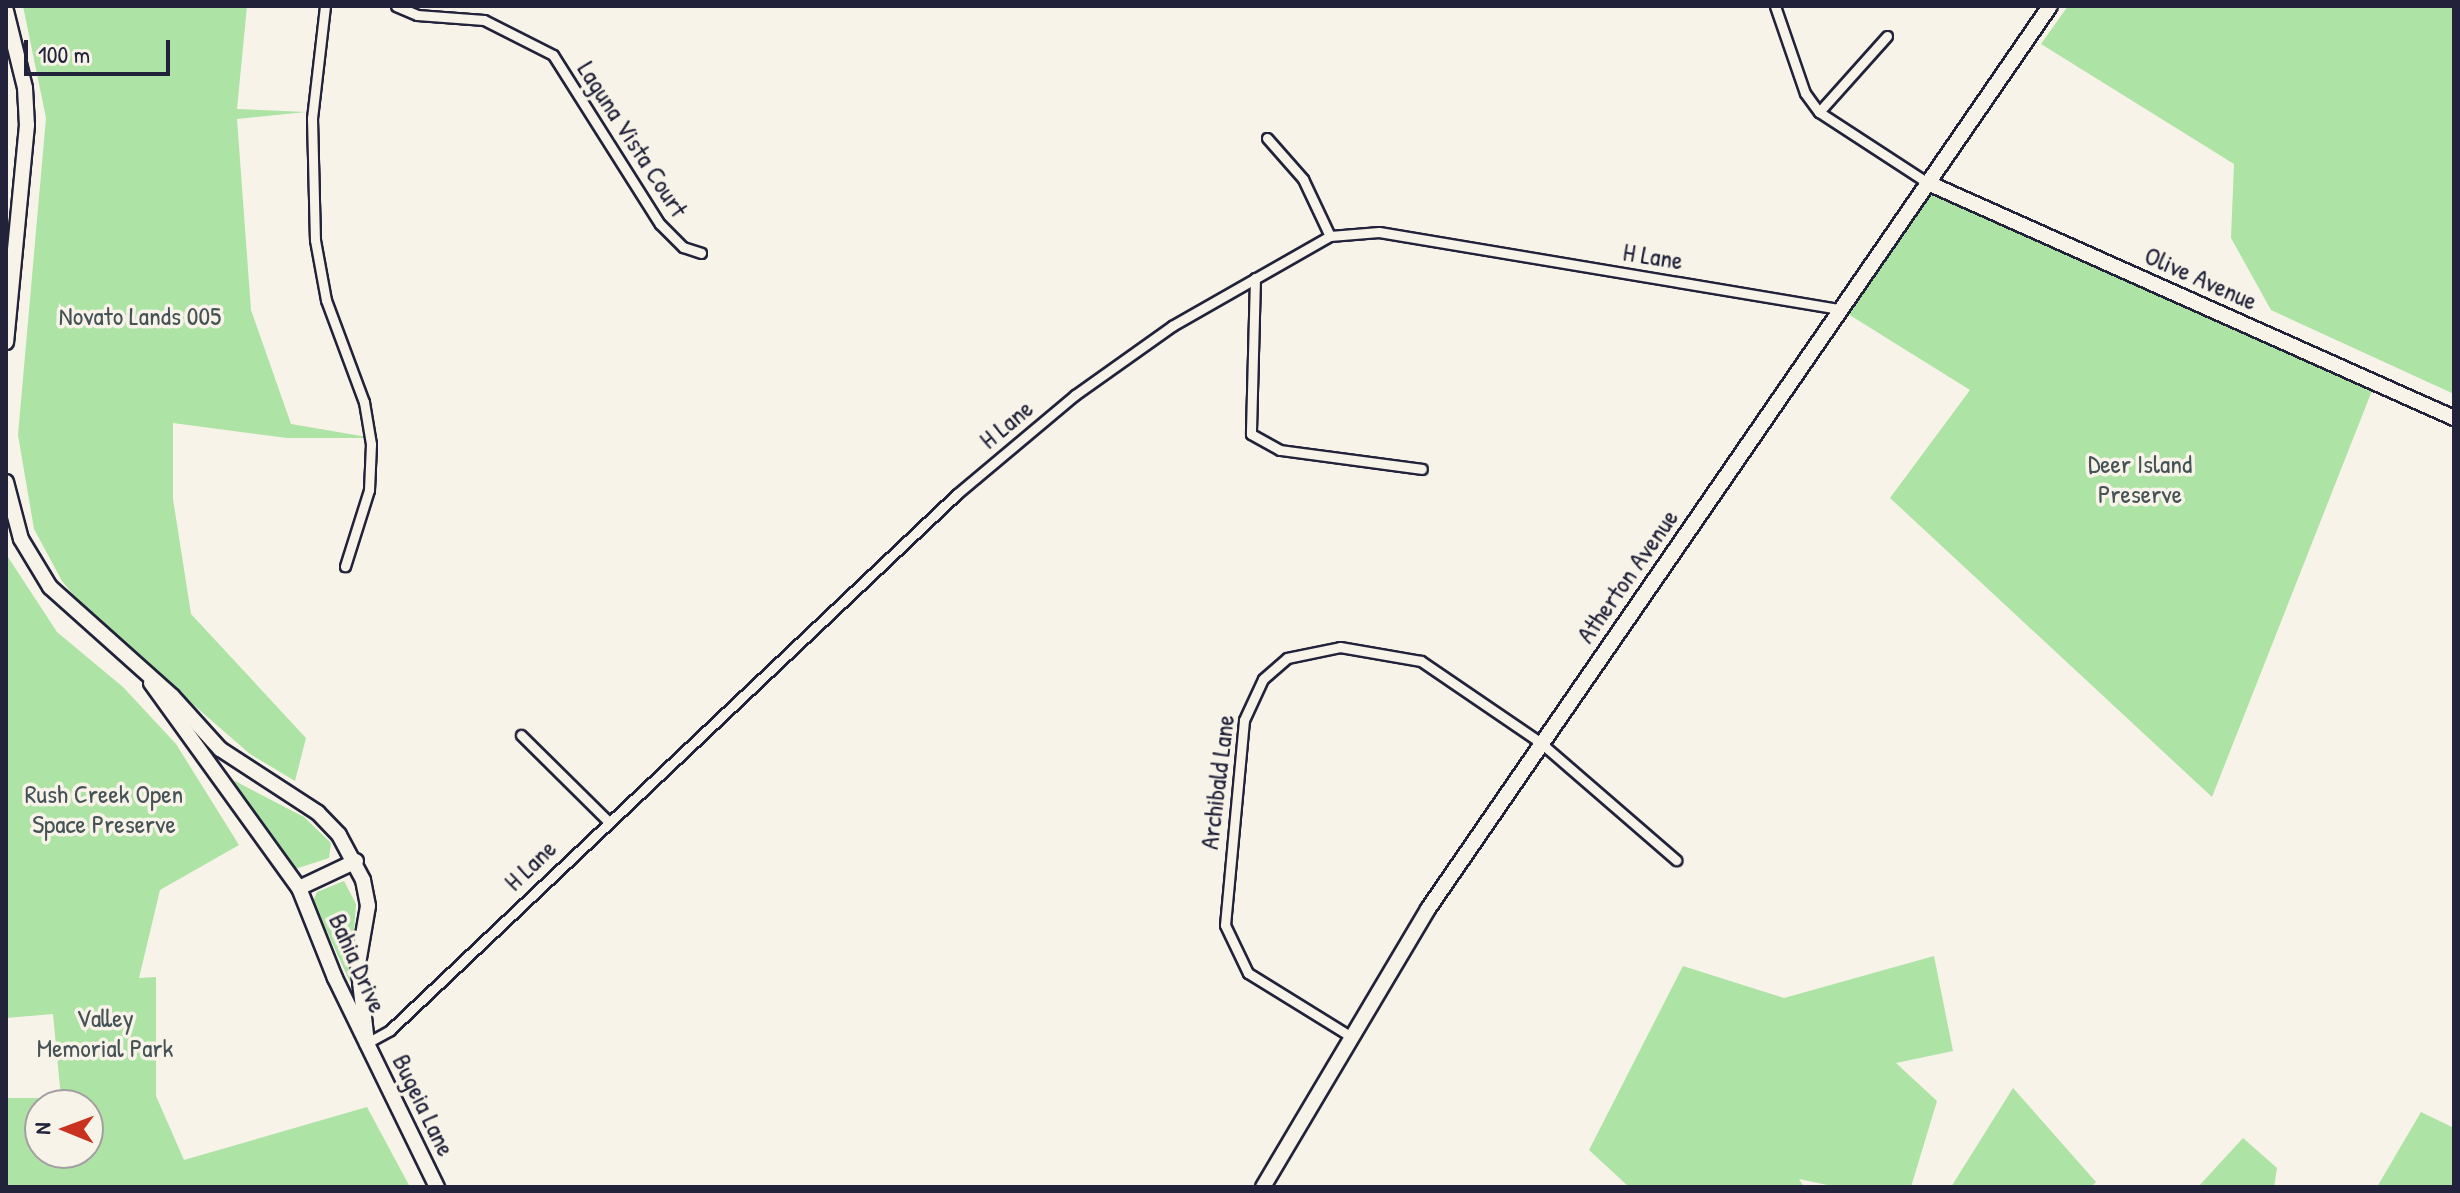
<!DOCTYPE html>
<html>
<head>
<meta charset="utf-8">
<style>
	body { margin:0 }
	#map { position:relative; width:2460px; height:1193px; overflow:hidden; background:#f7f3e8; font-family:"Patrick Hand",sans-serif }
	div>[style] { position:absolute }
	.green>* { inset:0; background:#ade3a5 }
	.roads { filter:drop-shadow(2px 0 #22223b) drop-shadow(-2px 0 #22223b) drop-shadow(0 2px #22223b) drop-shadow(0 -2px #22223b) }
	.street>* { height:9px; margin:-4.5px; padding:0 4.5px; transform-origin:4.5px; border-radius:4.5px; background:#f7f3e8 }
	.secondary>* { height:14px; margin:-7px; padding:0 7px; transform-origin:7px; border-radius:7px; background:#f7f3e8 }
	span { translate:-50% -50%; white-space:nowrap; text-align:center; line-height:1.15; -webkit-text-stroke:7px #f7f3e8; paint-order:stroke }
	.street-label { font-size:26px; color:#22223b }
	.park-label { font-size:26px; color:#455256 }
	.frame { position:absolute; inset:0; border:8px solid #22223b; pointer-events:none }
	.north { position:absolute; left:24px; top:1089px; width:80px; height:80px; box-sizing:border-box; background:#f7f3e8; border:2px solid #a29fa3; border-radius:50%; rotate:271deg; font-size:22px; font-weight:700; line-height:32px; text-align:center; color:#22223b }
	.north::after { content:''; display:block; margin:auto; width:28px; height:36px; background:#c8321e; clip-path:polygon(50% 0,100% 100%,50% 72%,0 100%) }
	.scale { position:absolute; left:24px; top:40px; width:146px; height:36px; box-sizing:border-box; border:4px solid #22223b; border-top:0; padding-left:10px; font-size:24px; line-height:28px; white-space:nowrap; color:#22223b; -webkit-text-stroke:6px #f7f3e8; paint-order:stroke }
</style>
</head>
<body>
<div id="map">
	<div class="green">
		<i style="clip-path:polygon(23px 6px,247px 6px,237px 109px,306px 112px,237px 119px,251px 310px,291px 424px,373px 438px,287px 438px,173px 423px,173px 499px,191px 614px,306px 738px,295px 781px,250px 754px,89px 614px,62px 581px,34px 529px,18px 435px,46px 118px)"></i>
		<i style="clip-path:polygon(2068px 6px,2454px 6px,2454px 394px,2271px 310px,2231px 238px,2234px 164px,2041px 44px)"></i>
		<i style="clip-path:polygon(1928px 183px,2375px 383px,2212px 797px,1890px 498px,1970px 390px,1840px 309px)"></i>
		<i style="clip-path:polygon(evenodd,6px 554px,57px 632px,123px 687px,176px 744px,239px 845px,160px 890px,139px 978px,156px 977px,156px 1096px,184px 1160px,367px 1107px,410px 1187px,6px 1187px,6px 1098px,61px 1098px,53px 1014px,6px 1018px,6px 554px,40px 1105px,88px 1105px,88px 1153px,40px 1153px,40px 1105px)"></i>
		<i style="clip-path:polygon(235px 781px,304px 817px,331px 843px,329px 858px,295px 869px,231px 784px)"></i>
		<i style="clip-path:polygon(344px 881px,356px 904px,350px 982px,313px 901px,317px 892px)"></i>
		<i style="clip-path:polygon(1934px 956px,1953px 1051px,1896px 1063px,1937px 1101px,1911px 1187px,1837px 1187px,1799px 1179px,1804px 1187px,1629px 1187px,1589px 1150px,1683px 966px,1784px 998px)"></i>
		<i style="clip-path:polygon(2013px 1088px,2096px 1182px,2091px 1187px,1951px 1187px)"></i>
		<i style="clip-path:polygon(2421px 1112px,2454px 1128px,2454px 1187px,2377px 1187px)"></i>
		<i style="clip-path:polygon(2243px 1138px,2277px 1168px,2274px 1187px,2198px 1187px)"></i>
	</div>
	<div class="roads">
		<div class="street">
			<i style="left:325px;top:6px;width:113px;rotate:96.6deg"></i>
			<i style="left:312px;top:118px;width:122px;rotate:88.6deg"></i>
			<i style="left:315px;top:240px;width:61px;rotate:79.6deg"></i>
			<i style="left:326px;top:300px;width:109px;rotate:69.6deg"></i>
			<i style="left:364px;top:402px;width:43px;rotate:80.5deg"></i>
			<i style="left:371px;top:444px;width:46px;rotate:92.5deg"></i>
			<i style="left:369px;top:490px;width:80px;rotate:107.5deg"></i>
			<i style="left:396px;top:6px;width:23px;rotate:23deg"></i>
			<i style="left:417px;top:15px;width:67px;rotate:4.3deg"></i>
			<i style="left:484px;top:20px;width:77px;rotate:26.9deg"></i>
			<i style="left:553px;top:55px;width:200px;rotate:57.7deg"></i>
			<i style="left:660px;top:224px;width:33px;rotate:45deg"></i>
			<i style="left:683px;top:247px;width:19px;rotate:18deg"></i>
			<i style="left:1775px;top:6px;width:92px;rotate:71deg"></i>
			<i style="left:1805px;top:93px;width:24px;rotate:54deg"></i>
			<i style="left:1819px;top:112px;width:130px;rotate:33.1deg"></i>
			<i style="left:1819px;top:112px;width:102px;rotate:-48.2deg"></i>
			<i style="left:1267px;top:138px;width:55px;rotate:48.7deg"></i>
			<i style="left:1303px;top:179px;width:63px;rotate:64.7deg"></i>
			<i style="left:1255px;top:278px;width:156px;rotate:91.5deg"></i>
			<i style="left:1251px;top:434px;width:33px;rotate:29deg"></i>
			<i style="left:1280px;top:450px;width:143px;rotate:7.6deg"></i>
			<i style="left:521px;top:735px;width:122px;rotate:44.7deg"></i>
			<i style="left:1350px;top:1036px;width:120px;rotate:-148.3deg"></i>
			<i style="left:1248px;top:973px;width:53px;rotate:-115.6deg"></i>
			<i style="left:1225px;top:925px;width:206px;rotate:-84.7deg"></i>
			<i style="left:1244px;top:720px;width:45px;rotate:-65.1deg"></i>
			<i style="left:1263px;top:679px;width:32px;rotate:-41deg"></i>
			<i style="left:1287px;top:658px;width:54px;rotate:-11.7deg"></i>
			<i style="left:1340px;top:647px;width:82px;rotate:9.8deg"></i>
			<i style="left:1421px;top:661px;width:145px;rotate:34.3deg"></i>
			<i style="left:1541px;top:743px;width:179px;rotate:40.9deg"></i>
			<i style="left:367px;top:1043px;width:26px;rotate:-29deg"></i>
			<i style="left:390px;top:1030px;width:780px;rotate:-43.39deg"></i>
			<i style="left:957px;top:494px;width:154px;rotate:-40deg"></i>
			<i style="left:1075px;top:395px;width:119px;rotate:-35.4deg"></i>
			<i style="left:1172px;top:326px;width:182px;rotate:-29.7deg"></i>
			<i style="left:1330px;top:236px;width:49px;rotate:-4.7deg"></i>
			<i style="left:1379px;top:232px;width:467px;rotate:9.5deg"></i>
		</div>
		<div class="secondary">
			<i style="left:6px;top:11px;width:79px;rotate:76.1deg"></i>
			<i style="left:25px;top:88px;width:37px;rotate:87deg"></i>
			<i style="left:27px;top:125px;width:218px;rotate:95.5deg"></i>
			<i style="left:1928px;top:183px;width:576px;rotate:24.07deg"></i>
			<i style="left:6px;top:482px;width:59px;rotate:75.3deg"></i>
			<i style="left:21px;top:539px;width:56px;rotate:58.9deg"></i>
			<i style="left:50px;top:587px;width:164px;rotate:41.8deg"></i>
			<i style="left:172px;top:696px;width:72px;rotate:47.8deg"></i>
			<i style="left:220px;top:749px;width:117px;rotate:33.1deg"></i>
			<i style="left:318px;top:813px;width:30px;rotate:46deg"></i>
			<i style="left:339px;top:835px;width:51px;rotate:61.9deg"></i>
			<i style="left:363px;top:880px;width:26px;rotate:79deg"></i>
			<i style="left:368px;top:906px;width:59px;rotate:99.8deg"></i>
			<i style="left:358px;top:964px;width:80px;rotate:83.5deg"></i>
			<i style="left:151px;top:683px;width:253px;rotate:54.2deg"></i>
			<i style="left:299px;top:888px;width:97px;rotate:68.2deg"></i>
			<i style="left:335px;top:978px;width:233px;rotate:64deg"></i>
			<i style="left:299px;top:888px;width:63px;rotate:-25.3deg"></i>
			<i style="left:1263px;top:1187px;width:323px;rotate:-59.3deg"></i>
			<i style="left:1428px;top:909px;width:1096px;rotate:-55.44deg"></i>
		</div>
	</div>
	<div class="street-label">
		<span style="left:633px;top:139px;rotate:57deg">Laguna Vista Court</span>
		<span style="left:1653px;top:256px;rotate:9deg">H Lane</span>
		<span style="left:2201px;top:278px;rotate:24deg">Olive Avenue</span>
		<span style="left:1006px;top:424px;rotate:-40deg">H Lane</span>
		<span style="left:1627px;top:576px;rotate:-55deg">Atherton Avenue</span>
		<span style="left:1217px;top:782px;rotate:-83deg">Archibald Lane</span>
		<span style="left:530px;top:865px;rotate:-44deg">H Lane</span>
		<span style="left:358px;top:963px;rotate:66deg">Bahia Drive</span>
		<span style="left:424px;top:1105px;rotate:64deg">Bugeia Lane</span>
	</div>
	<div class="park-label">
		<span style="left:140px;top:316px">Novato Lands 005</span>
		<span style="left:2140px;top:479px">Deer Island<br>Preserve</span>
		<span style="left:104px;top:809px">Rush Creek Open<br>Space Preserve</span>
		<span style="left:105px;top:1033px">Valley<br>Memorial Park</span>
	</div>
	<div class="frame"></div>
	<div class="north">N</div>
	<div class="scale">100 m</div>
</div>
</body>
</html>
